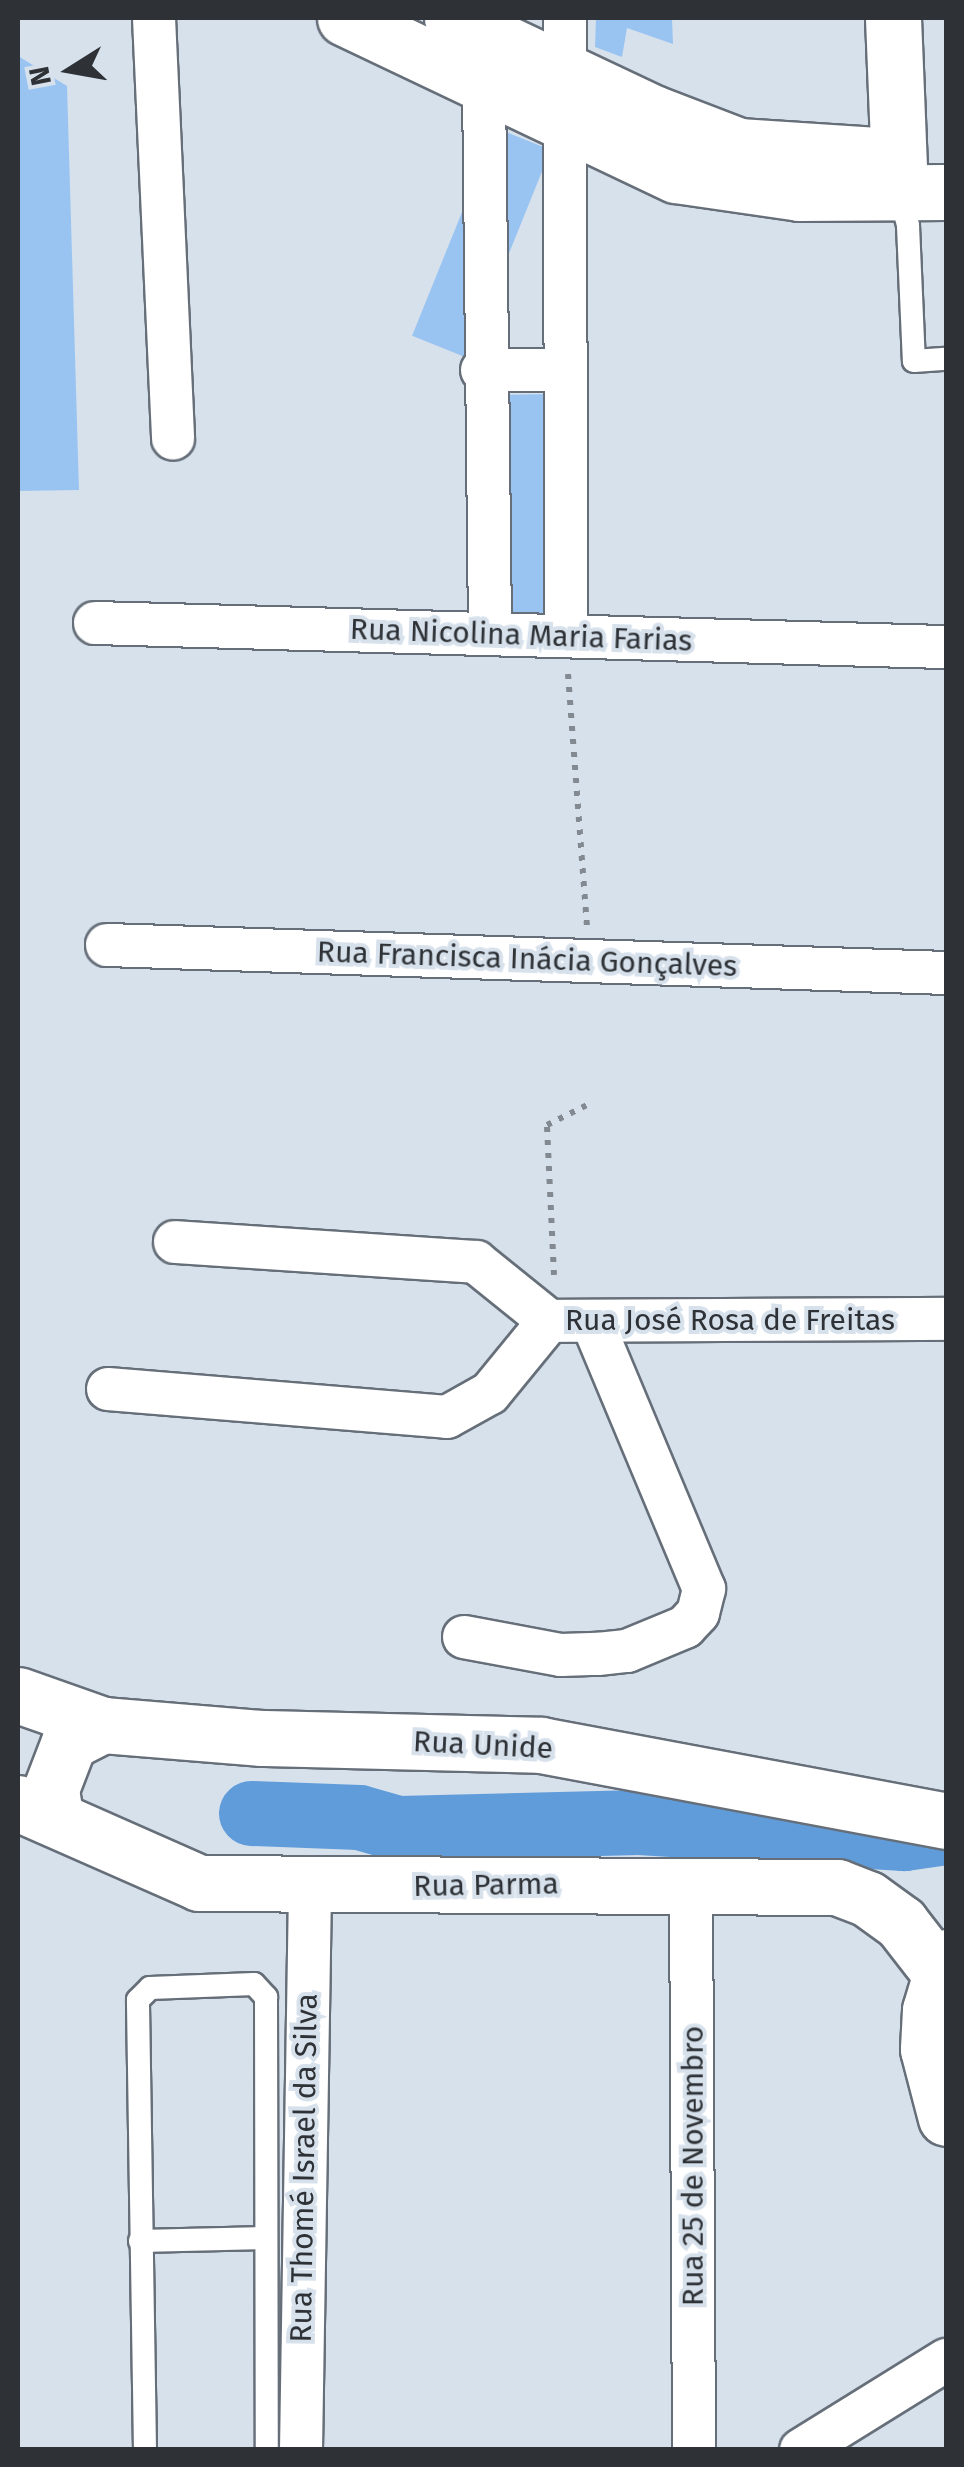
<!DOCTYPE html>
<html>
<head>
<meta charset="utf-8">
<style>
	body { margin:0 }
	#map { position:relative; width:964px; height:2467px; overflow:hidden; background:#d7e1ec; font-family:"Fira Sans",sans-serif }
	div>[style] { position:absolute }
	.green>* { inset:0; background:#99c4f1; transform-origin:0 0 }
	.river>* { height:65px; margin:-32.5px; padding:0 32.5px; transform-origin:32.5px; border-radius:32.5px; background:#609cda }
	.path>* { height:6px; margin-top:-3px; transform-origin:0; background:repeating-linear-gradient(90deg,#828990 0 5px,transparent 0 13px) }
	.roads { filter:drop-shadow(2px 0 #666f79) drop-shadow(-2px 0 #666f79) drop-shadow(0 2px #666f79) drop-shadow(0 -2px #666f79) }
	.lane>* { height:22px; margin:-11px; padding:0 11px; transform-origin:11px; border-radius:11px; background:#fff }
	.street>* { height:42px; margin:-21px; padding:0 21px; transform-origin:21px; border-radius:21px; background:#fff }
	.secondary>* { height:55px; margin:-27.5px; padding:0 27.5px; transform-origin:27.5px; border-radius:27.5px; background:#fff }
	span { translate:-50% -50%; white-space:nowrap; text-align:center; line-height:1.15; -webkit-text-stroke:8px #d7e1ec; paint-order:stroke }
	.street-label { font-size:30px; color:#2e3236 }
	.frame { position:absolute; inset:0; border:20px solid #2e3236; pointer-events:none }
	.north { position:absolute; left:20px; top:20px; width:100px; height:100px; -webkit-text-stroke:8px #d7e1ec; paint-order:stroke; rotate:259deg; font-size:28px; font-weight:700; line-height:40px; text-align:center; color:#2e3236 }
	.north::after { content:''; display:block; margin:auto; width:35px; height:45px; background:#2e3236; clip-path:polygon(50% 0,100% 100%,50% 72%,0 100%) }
</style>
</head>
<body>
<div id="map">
	<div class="green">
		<i style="clip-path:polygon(596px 18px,672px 18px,673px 44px,627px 28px,622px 57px,595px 47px)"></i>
		<i style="clip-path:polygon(18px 56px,67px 86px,79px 490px,18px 491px)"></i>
		<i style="left:496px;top:128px;width:59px;height:224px;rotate:22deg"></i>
		<i style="left:554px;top:394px;width:225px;height:55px;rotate:89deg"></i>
	</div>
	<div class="river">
		<i style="left:251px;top:1813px;width:108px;rotate:2.1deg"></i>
		<i style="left:359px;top:1817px;width:41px;rotate:15.8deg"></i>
		<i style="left:398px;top:1828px;width:241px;rotate:-1.4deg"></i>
		<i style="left:639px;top:1822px;width:265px;rotate:3.5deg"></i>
		<i style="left:904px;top:1838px;width:42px;rotate:-8.1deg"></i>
	</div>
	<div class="path">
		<i style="left:568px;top:674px;width:252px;rotate:85.7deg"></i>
		<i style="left:554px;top:1275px;width:150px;rotate:-92.7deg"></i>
		<i style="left:547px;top:1125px;width:45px;rotate:-26.6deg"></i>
	</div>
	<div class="roads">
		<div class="lane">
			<i style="left:900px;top:193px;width:34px;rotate:76deg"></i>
			<i style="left:908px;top:226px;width:135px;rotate:87.5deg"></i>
			<i style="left:914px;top:361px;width:32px;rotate:-4deg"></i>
			<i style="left:140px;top:2241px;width:126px;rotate:-1.4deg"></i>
			<i style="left:145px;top:2450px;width:450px;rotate:-90.9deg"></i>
			<i style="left:138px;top:2000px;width:17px;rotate:-45deg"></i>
			<i style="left:150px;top:1988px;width:104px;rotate:-2.2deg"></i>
			<i style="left:254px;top:1984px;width:18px;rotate:47deg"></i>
			<i style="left:266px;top:1997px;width:453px;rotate:89.9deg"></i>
		</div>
		<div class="street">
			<i style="left:154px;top:18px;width:421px;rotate:87.4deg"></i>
			<i style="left:565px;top:18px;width:618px;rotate:89.91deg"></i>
			<i style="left:484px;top:84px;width:550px;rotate:89.37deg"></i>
			<i style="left:482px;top:370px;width:84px"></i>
			<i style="left:95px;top:623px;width:851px;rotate:1.62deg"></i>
			<i style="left:107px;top:945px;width:839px;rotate:1.91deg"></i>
			<i style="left:175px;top:1242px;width:302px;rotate:3.8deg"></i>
			<i style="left:476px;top:1262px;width:94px;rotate:38.9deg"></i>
			<i style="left:549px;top:1321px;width:397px;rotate:-0.3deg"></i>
			<i style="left:108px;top:1389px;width:340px;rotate:4.7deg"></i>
			<i style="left:447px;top:1417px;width:49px;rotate:-29.2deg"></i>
			<i style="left:490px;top:1393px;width:93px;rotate:-50.7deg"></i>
			<i style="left:464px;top:1637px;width:99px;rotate:10.5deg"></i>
			<i style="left:561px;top:1655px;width:37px;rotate:-2deg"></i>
			<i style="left:598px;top:1654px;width:29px;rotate:-6deg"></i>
			<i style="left:627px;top:1651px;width:63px;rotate:-22.5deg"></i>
			<i style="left:685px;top:1627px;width:19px;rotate:-47deg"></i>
			<i style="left:698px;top:1613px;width:25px;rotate:-76deg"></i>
			<i style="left:704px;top:1589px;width:290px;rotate:-112.7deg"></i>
			<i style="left:691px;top:1882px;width:568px;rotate:89.7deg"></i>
			<i style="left:301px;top:2450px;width:563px;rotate:-89.08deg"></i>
			<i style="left:801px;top:2450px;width:171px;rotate:-31.8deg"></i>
		</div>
		<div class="secondary">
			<i style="left:345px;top:18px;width:366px;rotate:25.4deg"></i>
			<i style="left:676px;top:175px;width:124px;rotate:8.3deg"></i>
			<i style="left:799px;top:193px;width:147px;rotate:-0.4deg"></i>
			<i style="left:452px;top:18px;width:222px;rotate:25.3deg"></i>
			<i style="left:653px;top:113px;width:92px;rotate:21deg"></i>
			<i style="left:739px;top:146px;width:141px;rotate:3.7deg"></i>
			<i style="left:893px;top:18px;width:175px;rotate:87.7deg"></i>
			<i style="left:18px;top:1695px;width:90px;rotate:19.4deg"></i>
			<i style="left:103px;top:1725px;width:160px;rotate:4.7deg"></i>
			<i style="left:262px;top:1738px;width:279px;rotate:1.4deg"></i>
			<i style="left:541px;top:1745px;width:412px;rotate:10.6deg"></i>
			<i style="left:18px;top:1803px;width:198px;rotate:23.8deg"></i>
			<i style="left:199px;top:1883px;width:638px;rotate:0.36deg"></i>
			<i style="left:837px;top:1887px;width:33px;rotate:21deg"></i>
			<i style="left:868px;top:1899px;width:41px;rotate:36deg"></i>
			<i style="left:901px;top:1923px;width:62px;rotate:52.2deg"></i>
			<i style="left:55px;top:1815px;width:26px;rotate:-99deg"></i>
			<i style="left:51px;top:1789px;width:50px;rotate:-69deg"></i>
			<i style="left:69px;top:1742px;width:38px;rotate:-27deg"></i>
			<i style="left:946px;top:1957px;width:55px;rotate:106.8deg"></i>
			<i style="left:930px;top:2010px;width:39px;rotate:93deg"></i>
			<i style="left:928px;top:2049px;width:71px;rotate:75.4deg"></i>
		</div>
	</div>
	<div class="street-label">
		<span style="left:521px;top:635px;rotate:2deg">Rua Nicolina Maria Farias</span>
		<span style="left:527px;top:959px;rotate:2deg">Rua Francisca Inácia Gonçalves</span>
		<span style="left:730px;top:1320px">Rua José Rosa de Freitas</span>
		<span style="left:483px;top:1745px;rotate:3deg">Rua Unide</span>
		<span style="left:486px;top:1885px;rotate:-1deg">Rua Parma</span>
		<span style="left:693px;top:2166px;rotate:-90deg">Rua 25 de Novembro</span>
		<span style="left:304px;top:2168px;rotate:-89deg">Rua Thomé Israel da Silva</span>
	</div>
	<div class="frame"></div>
	<div class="north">N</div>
</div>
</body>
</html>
